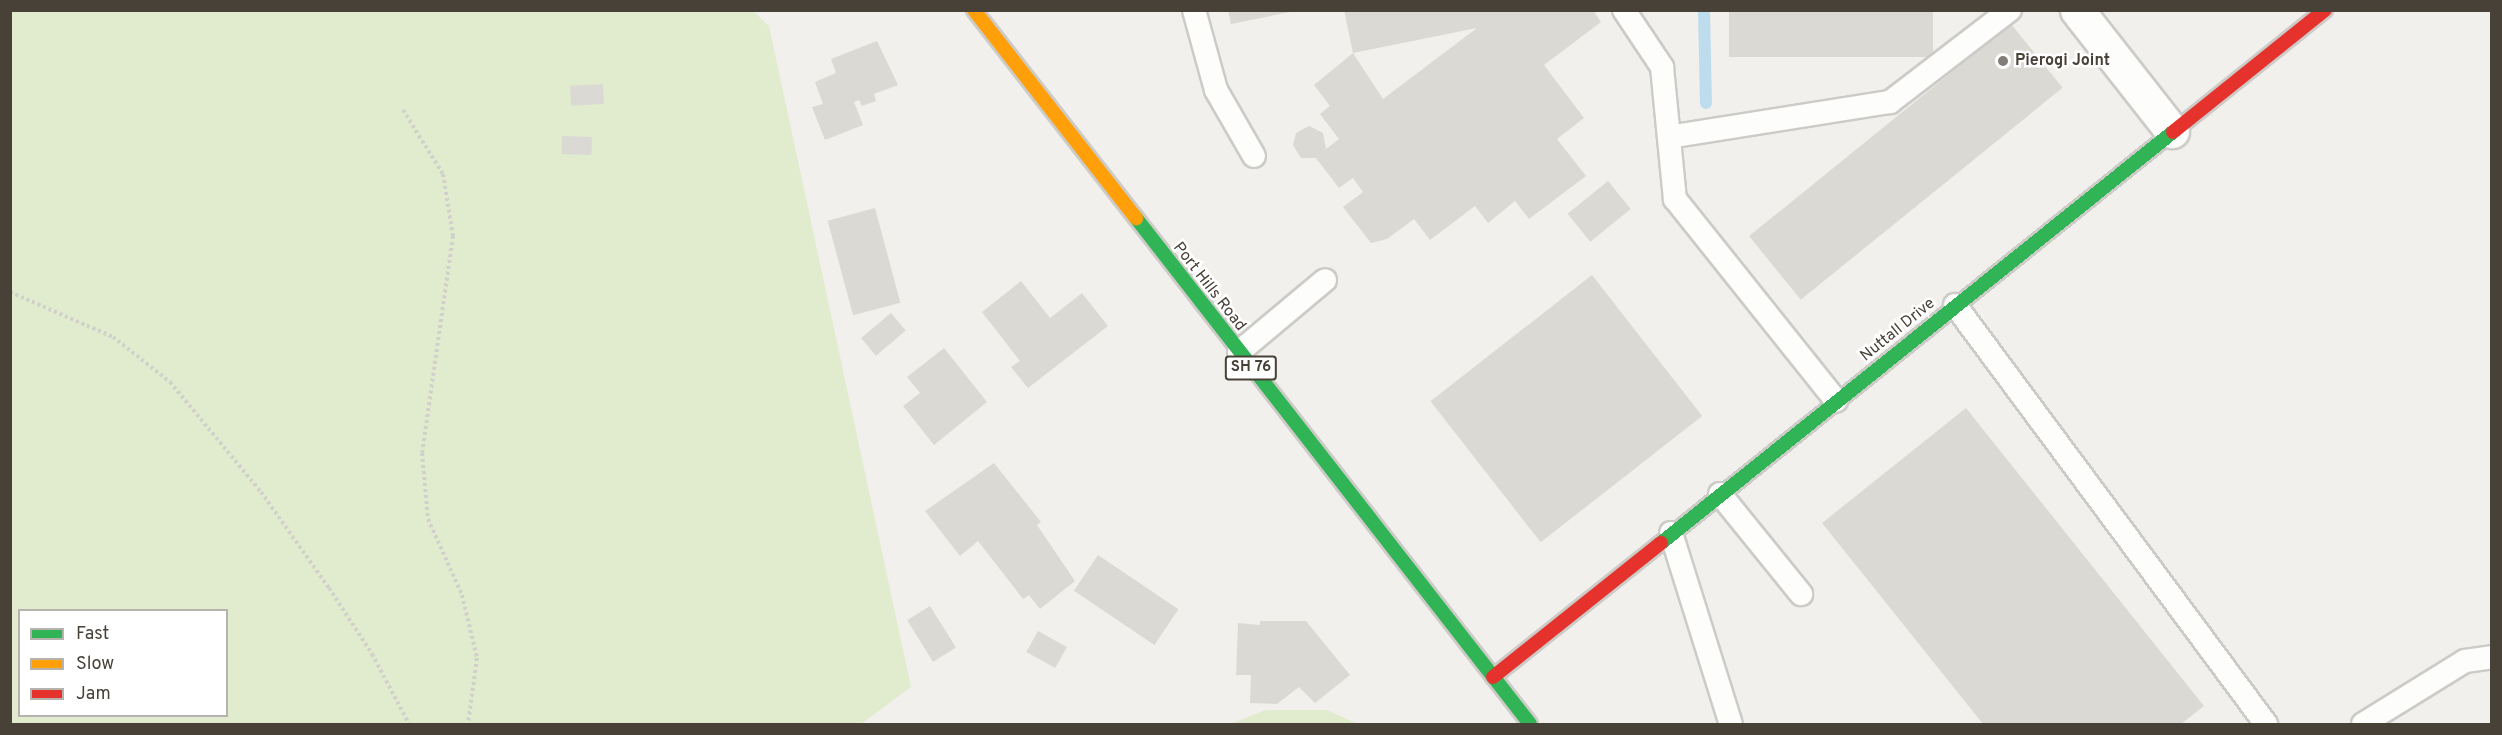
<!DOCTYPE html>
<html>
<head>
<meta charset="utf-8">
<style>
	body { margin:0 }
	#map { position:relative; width:2502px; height:735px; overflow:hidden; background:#f1f0ec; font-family:Overpass,sans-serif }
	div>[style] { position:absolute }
	.green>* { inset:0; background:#e0eccd }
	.stream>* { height:12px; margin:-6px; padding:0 6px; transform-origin:6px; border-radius:6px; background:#bdddee }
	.building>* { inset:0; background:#dbd9d4; transform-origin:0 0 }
	.path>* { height:4px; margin-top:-2px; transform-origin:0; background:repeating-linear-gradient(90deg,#d1d0cb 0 3px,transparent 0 6px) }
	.roads { filter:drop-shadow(2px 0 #cdcbc7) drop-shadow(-2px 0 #cdcbc7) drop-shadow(0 2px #cdcbc7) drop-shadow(0 -2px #cdcbc7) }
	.lane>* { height:22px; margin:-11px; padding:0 11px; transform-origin:11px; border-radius:11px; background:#fdfdfc }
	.street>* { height:33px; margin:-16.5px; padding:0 16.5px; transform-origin:16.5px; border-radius:16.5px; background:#fdfdfc }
	.fast>* { height:14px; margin:-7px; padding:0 7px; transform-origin:7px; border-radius:7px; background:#30b455 }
	.slow>* { height:14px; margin:-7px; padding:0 7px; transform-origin:7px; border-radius:7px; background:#ff9f0a }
	.jam>* { height:14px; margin:-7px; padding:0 7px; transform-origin:7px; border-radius:7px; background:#e5322d }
	.dots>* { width:16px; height:16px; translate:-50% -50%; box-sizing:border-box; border:3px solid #fff; border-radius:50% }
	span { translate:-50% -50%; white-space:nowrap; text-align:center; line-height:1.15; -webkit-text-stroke:5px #fff; paint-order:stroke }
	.shield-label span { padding:2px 4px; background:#fff; border:2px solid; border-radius:4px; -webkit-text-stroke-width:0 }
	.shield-label { font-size:15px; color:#484138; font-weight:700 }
	.poi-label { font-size:16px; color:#484138; font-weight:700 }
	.left { translate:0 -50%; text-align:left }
	.street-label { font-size:16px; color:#484138 }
	.frame { position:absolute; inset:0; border:12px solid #484138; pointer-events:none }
	.legend { position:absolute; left:18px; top:609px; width:210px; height:108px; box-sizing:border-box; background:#fff; border:2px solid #b6b3af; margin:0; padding:8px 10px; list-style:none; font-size:18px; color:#484138 }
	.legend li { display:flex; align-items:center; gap:12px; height:30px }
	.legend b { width:30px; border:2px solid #b6b3af }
</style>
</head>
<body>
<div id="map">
	<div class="green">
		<i style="clip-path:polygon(evenodd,10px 11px,753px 11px,769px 26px,911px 687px,861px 724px,11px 724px,10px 11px,20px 610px,226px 610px,226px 716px,20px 716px,20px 610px)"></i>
		<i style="clip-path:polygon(1266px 710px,1327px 710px,1358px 724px,1230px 724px)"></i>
	</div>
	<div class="stream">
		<i style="left:1704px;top:10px;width:93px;rotate:88.8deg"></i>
	</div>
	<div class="building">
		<i style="clip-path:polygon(1228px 10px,1290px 10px,1290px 12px,1231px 24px)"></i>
		<i style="clip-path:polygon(evenodd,1344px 10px,1593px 10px,1601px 22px,1544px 65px,1584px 118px,1557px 139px,1586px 176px,1529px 219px,1515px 201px,1488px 223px,1475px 206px,1430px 240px,1414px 219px,1387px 239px,1371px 243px,1343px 207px,1363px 192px,1353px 178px,1339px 188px,1316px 158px,1301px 158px,1293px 145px,1296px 133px,1309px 126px,1323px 133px,1326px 149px,1339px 139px,1320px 114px,1330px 106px,1314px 85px,1353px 53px,1344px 10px,1477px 28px,1383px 99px,1353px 53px,1477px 28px)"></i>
		<i style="left:1729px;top:10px;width:204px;height:47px"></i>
		<i style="left:2011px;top:24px;width:82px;height:337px;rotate:51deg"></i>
		<i style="clip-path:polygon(877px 41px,898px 85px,874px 94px,876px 101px,862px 106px,859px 100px,854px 102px,863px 125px,825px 140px,812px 107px,823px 104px,815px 82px,836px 73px,831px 59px)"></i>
		<i style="left:603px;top:84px;width:20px;height:33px;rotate:87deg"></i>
		<i style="left:562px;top:136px;width:30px;height:18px;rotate:2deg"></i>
		<i style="left:1608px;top:181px;width:36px;height:52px;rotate:51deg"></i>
		<i style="left:875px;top:208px;width:98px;height:49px;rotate:75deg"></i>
		<i style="left:1592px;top:275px;width:179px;height:205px;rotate:52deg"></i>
		<i style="clip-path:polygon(1021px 281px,1050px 318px,1082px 293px,1108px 326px,1028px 388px,1011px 367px,1020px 361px,982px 312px)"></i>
		<i style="left:891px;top:313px;width:23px;height:39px;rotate:50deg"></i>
		<i style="clip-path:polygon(944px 348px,987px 402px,934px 445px,903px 406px,920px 393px,907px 377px)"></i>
		<i style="clip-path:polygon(1966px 408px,2204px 706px,2181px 724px,1983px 724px,1822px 523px)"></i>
		<i style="clip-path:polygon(994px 463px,1041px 522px,1037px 525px,1075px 581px,1040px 609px,1029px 595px,1023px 599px,978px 541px,960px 556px,925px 511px)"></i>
		<i style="left:1098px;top:555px;width:97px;height:43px;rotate:34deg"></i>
		<i style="left:930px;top:606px;width:49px;height:27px;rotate:58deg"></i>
		<i style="clip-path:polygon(1260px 621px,1306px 621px,1350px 675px,1315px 703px,1299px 687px,1277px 704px,1250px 703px,1251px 675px,1236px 675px,1238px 623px,1260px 625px)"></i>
		<i style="left:1038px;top:631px;width:33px;height:24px;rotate:29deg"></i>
	</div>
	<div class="path">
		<i style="left:403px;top:110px;width:75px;rotate:58deg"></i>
		<i style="left:443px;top:174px;width:63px;rotate:80.8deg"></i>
		<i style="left:453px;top:236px;width:219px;rotate:98.1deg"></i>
		<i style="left:422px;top:453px;width:66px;rotate:84.8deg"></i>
		<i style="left:428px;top:519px;width:83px;rotate:65.9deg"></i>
		<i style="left:462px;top:595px;width:65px;rotate:76.6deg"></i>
		<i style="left:477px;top:658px;width:67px;rotate:97.8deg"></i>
		<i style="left:10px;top:292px;width:112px;rotate:23.6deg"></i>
		<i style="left:113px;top:337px;width:73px;rotate:38.3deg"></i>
		<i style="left:170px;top:382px;width:143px;rotate:50.4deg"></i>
		<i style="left:261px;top:492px;width:118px;rotate:54.7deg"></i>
		<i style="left:329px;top:588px;width:79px;rotate:56.9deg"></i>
		<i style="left:372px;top:654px;width:79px;rotate:62.1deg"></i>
	</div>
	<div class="roads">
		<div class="lane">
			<i style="left:1194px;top:10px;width:83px;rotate:74.6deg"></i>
			<i style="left:1216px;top:90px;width:76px;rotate:60.1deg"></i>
			<i style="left:1624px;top:10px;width:69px;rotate:56.3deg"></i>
			<i style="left:1662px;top:67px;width:133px;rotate:84.4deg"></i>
			<i style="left:1675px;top:199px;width:258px;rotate:51.4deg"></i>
			<i style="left:1669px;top:137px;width:224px;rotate:-9deg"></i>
			<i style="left:1890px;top:102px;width:151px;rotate:-37.5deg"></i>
			<i style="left:1955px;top:305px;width:522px;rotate:53.42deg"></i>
			<i style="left:1239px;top:352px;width:112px;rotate:-39.9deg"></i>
			<i style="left:1720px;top:494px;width:129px;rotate:51deg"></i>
			<i style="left:1671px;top:533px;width:200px;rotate:72.6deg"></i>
			<i style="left:2363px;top:724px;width:120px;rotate:-31.7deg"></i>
			<i style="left:2465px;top:661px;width:27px;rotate:-8deg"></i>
		</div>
		<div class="street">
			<i style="left:2077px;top:10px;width:154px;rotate:51.9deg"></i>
		</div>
		<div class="fast">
			<i style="left:1136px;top:218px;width:641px;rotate:52.09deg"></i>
			<i style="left:1661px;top:543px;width:657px;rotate:-38.76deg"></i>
		</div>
		<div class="slow">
			<i style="left:974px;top:10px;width:264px;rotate:52.1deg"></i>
		</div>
		<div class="jam">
			<i style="left:2173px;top:132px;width:195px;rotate:-38.8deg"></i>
			<i style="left:1493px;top:677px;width:215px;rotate:-38.6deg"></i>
		</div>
	</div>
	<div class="dots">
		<i style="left:2003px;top:61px;background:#837e77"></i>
	</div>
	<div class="shield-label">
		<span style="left:1251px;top:368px">SH 76</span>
	</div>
	<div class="poi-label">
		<span class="left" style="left:2015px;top:61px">Pierogi Joint</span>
	</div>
	<div class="street-label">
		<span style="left:1209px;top:287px;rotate:52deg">Port Hills Road</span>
		<span style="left:1898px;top:330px;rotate:-39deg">Nuttall Drive</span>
	</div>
	<div class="frame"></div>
	<ul class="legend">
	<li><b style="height:8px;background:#30b455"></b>Fast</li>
	<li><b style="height:8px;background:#ff9f0a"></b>Slow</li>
	<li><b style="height:8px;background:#e5322d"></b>Jam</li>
	</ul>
</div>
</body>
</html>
